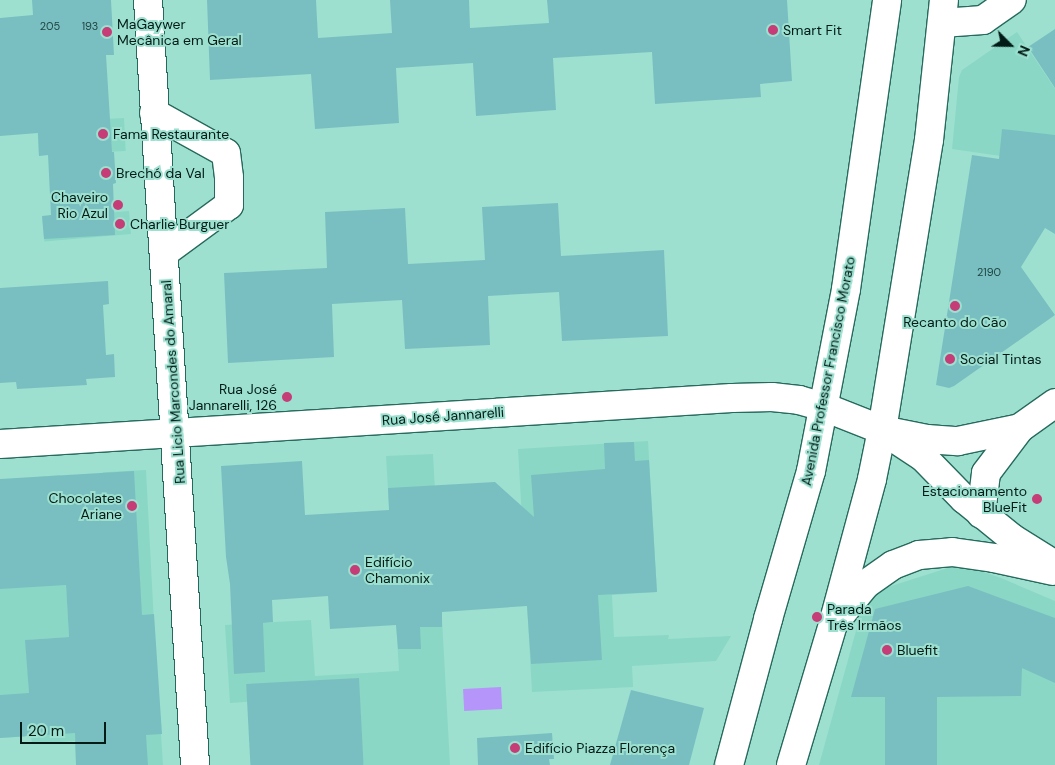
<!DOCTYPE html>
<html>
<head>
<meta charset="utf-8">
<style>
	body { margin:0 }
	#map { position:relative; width:1055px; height:765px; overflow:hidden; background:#9de0d0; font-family:"DM Sans",sans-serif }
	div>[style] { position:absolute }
	.built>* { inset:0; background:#8ad7c5; transform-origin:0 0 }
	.water>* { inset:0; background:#b695fa; transform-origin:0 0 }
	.building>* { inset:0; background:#79bfc1; transform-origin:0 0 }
	.roads { filter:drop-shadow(1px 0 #276a5d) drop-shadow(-1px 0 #276a5d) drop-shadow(0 1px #276a5d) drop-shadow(0 -1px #276a5d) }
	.street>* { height:28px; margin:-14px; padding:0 14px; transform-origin:14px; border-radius:14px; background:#fff }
	.secondary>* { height:28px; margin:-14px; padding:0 14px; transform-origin:14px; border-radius:14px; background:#fff }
	.highway>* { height:28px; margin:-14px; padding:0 14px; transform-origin:14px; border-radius:14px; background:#fff }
	.dots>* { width:14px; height:14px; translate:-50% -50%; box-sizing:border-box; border:2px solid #9de0d0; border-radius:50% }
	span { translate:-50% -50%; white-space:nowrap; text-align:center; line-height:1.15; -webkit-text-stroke:4px #9de0d0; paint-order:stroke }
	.number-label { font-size:11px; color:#1f4541 }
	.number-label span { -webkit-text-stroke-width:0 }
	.poi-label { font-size:14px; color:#011c16 }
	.left { translate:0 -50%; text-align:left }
	.right { translate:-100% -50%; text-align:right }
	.street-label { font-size:14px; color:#011c16 }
	.north { position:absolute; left:985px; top:20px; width:50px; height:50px; -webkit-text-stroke:4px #9de0d0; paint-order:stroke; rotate:113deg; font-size:14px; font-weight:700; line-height:20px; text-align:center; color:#011c16 }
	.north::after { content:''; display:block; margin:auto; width:18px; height:22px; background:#011c16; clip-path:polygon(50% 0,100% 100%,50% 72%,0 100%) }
	.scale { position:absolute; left:20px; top:722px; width:86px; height:22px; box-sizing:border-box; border:2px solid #011c16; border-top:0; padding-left:6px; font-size:15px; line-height:18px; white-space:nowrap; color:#011c16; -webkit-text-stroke:4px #9de0d0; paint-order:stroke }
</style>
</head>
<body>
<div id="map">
	<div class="built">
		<i style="clip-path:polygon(1017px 32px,1055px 89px,1055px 164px,952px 149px,959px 77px,962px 70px)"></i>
		<i style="left:124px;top:118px;width:33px;height:87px;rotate:87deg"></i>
		<i style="left:129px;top:211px;width:23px;height:87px;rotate:85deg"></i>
		<i style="clip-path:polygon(648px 441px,657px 592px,612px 595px,614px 637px,669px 635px,668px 639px,731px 636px,716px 661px,632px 666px,633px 687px,532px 692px,518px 449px)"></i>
		<i style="clip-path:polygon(433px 454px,450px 765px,364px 765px,341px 696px,230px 703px,225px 625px,311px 620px,315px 676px,399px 671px,386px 456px)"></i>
		<i style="left:146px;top:470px;width:162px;height:43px;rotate:87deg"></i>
		<i style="clip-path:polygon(60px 475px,69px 637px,26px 640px,29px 692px,158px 687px,163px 765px,76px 765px,75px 741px,32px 744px,31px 736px,0 738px,0 480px)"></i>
		<i style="clip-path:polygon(957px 565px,969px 567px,1001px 578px,1055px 601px,1055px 765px,819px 765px,862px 609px,871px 598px,885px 588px)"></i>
	</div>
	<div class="water">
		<i style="left:501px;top:687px;width:22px;height:38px;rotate:87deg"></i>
	</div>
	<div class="building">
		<i style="clip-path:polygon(32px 0,111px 0,114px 55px,106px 55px,112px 152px,114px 152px,116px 183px,113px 184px,115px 235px,44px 239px,42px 216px,51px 215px,48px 155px,39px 156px,38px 133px,0 136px,0 18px,33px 15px)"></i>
		<i style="clip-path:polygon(207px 0,316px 0,318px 38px,392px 33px,390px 0,469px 0,470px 28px,549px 23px,547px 0,787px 0,792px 81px,760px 84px,761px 97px,655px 104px,652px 52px,553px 58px,556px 110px,476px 116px,473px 63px,396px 68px,399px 123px,315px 129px,311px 74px,210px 80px)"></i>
		<i style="clip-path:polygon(1055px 29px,1055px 88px,1028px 47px)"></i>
		<i style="clip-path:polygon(1002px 129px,1055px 135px,1055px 234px,1045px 228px,1021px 267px,1055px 315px,954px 386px,949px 388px,936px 385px,972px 155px,999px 159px)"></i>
		<i style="clip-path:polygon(558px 203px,561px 256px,664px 250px,668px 336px,562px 341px,559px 292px,488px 296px,490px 345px,405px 349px,402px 300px,332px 304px,334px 357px,228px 363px,224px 273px,327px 268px,325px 212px,405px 208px,408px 264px,485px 260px,482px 207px)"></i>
		<i style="clip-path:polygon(108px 281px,109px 304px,103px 305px,106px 355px,114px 354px,115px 377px,86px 379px,87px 385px,17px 389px,16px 382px,0 383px,0 288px)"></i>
		<i style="clip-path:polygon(634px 442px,635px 461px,649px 460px,657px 592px,598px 595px,602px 660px,531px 664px,527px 606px,442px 612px,442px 627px,420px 627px,421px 649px,398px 649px,396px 625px,330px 629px,328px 596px,272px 600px,273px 622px,263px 623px,265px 672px,234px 674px,230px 584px,226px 557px,221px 466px,302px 461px,305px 515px,389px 510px,388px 488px,495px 482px,534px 517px,531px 475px,605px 469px,604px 443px)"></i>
		<i style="clip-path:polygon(134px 471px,142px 615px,154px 614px,162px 734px,146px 735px,148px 765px,76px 765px,75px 733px,0 738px,0 695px,29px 693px,25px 640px,69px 637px,66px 585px,0 589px,0 479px)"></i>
		<i style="clip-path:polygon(968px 586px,1055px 618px,1055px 683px,1022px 668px,1021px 696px,937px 697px,937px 765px,885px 765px,885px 697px,851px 697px,875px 609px)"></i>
		<i style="left:359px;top:678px;width:87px;height:113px;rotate:87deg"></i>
		<i style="clip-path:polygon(631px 690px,704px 708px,689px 765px,610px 765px)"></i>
		<i style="clip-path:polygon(552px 733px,554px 759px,549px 759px,550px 765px,478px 765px,477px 738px)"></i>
	</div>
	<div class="roads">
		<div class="street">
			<i style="left:148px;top:0;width:766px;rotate:86.48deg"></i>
			<i style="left:942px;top:23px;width:41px;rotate:-4.2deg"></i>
			<i style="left:983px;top:20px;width:35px;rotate:-35deg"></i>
			<i style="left:154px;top:113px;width:82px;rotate:29.1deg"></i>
			<i style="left:226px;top:153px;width:25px;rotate:83deg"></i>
			<i style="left:229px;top:178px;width:27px;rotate:90deg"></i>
			<i style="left:229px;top:205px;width:79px;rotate:143.7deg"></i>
			<i style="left:882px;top:430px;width:46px;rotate:11.3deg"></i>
			<i style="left:927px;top:439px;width:31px;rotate:4deg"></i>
			<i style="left:958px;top:441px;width:63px;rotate:-11.8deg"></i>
			<i style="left:0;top:444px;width:733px;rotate:-3.6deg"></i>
			<i style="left:732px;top:398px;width:40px;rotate:-1.4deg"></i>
			<i style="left:772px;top:397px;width:27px;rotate:6deg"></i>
			<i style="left:799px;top:400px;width:26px;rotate:16deg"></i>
			<i style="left:981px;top:514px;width:41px;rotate:-83deg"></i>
			<i style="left:986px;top:473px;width:56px;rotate:-52.9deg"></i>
			<i style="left:1020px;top:428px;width:43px;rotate:-35.5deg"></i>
		</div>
		<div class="secondary">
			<i style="left:824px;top:407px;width:62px;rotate:21.6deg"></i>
			<i style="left:882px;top:430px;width:49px;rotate:33.4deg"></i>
			<i style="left:923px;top:457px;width:59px;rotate:45.7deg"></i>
			<i style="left:964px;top:499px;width:62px;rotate:39.1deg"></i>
			<i style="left:1012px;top:538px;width:51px;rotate:32.1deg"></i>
			<i style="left:833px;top:624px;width:52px;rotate:-50.5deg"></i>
			<i style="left:866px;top:584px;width:33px;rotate:-35deg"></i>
			<i style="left:893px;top:565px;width:28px;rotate:-21deg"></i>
			<i style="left:919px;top:555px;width:33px;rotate:-5deg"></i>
			<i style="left:952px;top:552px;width:42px;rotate:8.1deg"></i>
			<i style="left:994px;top:558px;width:60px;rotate:12.4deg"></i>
		</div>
		<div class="highway">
			<i style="left:729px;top:765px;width:151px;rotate:-75deg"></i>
			<i style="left:768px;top:619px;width:154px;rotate:-73.8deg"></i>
			<i style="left:811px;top:471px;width:185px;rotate:-79.1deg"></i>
			<i style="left:846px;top:289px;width:292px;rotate:-81.9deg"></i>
			<i style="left:791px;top:765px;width:147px;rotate:-73.4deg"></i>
			<i style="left:833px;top:624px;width:150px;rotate:-74.9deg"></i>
			<i style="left:872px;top:479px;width:50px;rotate:-78.5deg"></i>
			<i style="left:882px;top:430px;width:294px;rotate:-80.8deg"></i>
			<i style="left:929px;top:140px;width:141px;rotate:-83.9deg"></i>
		</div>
	</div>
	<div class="dots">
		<i style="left:773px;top:30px;background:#c53c77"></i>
		<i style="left:107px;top:32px;background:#c53c77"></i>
		<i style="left:103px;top:134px;background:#c53c77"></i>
		<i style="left:106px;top:173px;background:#c53c77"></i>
		<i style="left:118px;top:205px;background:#c53c77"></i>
		<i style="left:120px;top:224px;background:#c53c77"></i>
		<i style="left:955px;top:306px;background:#c53c77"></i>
		<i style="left:950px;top:359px;background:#c53c77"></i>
		<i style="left:287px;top:397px;background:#c53c77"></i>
		<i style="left:1037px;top:499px;background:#c53c77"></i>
		<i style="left:132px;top:506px;background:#c53c77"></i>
		<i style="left:355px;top:570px;background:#c53c77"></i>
		<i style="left:817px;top:617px;background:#c53c77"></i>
		<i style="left:887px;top:650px;background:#c53c77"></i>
		<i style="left:515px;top:748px;background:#c53c77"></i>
	</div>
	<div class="number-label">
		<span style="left:50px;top:26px">205</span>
		<span style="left:90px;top:26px">193</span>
		<span style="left:989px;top:272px">2190</span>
	</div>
	<div class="poi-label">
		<span class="left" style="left:117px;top:32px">MaGaywer<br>Mecânica em Geral</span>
		<span class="left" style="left:783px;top:30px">Smart Fit</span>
		<span class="left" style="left:113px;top:134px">Fama Restaurante</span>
		<span class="left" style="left:116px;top:173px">Brechó da Val</span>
		<span class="right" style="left:108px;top:205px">Chaveiro<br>Rio Azul</span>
		<span class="left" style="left:130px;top:224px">Charlie Burguer</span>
		<span style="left:955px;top:322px">Recanto do Cão</span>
		<span class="left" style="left:960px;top:359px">Social Tintas</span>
		<span class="right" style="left:277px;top:397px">Rua José<br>Jannarelli, 126</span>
		<span class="right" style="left:1027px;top:499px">Estacionamento<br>BlueFit</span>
		<span class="right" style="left:122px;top:506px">Chocolates<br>Ariane</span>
		<span class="left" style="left:365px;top:570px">Edifício<br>Chamonix</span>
		<span class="left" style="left:827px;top:617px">Parada<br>Três Irmãos</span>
		<span class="left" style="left:897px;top:650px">Bluefit</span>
		<span class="left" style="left:525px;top:748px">Edifício Piazza Florença</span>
	</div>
	<div class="street-label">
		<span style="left:828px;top:371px;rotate:-79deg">Avenida Professor Francisco Morato</span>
		<span style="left:173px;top:382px;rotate:-94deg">Rua Licio Marcondes do Amaral</span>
		<span style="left:443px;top:416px;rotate:-4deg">Rua José Jannarelli</span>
	</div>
	<div class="north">N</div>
	<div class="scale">20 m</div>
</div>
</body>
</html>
